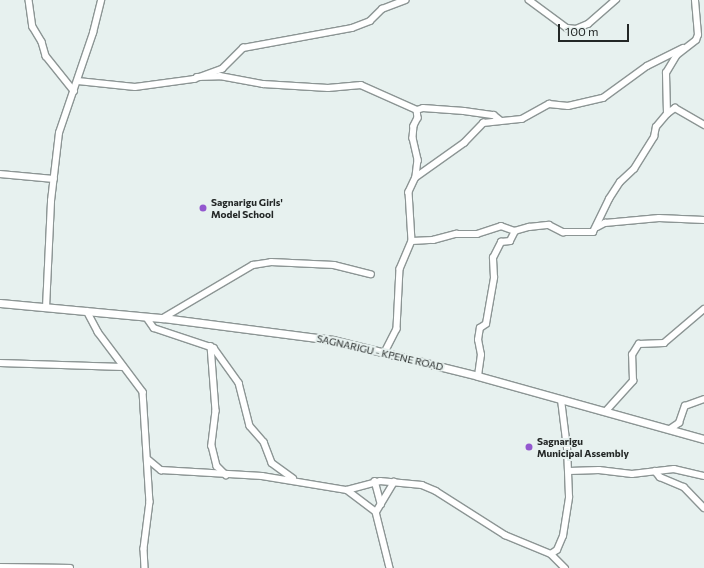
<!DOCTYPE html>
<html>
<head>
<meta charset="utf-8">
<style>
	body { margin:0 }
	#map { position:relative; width:704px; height:568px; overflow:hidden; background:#e7f1ef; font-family:Commissioner,sans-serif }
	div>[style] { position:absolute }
	.roads { filter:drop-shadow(1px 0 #8c9594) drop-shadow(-1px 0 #8c9594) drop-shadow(0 1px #8c9594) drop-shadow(0 -1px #8c9594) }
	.minor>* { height:5.5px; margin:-2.75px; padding:0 2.75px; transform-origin:2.75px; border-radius:2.75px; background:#fff }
	.tertiary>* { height:7px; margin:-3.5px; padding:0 3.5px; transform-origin:3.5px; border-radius:3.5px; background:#fff }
	.dots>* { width:11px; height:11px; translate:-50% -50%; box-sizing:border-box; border:2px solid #e7f1ef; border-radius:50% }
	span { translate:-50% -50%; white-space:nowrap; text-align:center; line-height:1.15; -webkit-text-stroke:4px #e7f1ef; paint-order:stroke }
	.poi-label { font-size:10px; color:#232726; font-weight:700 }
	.left { translate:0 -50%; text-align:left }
	.street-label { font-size:10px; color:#232726 }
	.scale { position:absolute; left:558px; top:24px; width:71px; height:18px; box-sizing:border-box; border:2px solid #232726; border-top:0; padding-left:5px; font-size:12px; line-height:14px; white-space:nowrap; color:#232726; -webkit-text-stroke:3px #e7f1ef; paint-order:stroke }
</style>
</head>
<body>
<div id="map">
	<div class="roads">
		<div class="minor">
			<i style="left:29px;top:0;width:27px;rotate:82deg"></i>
			<i style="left:33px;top:27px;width:17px;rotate:59deg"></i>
			<i style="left:42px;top:42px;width:15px;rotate:74deg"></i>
			<i style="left:46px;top:56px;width:45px;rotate:51.3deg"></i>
			<i style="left:529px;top:0;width:47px;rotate:36.4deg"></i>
			<i style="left:567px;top:28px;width:9px;rotate:6deg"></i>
			<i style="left:576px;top:29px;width:13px;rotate:-23deg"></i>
			<i style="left:588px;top:24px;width:37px;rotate:-41deg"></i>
			<i style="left:197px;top:77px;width:23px;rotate:-2deg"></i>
			<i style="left:220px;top:76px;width:44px;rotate:10.5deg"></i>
			<i style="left:263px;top:84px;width:65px;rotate:3.5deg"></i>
			<i style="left:328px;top:88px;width:33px;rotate:-5deg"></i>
			<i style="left:361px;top:85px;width:61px;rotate:24.1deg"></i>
			<i style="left:417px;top:110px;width:8px;rotate:83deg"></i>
			<i style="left:418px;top:118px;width:9px;rotate:117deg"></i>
			<i style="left:414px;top:126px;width:12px;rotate:95deg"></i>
			<i style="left:413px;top:138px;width:23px;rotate:77deg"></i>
			<i style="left:418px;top:160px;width:17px;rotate:97deg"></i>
			<i style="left:416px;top:177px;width:17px;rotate:115deg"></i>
			<i style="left:409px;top:192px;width:49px;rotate:86.5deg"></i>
			<i style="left:412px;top:241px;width:30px;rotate:113deg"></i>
			<i style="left:400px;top:269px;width:60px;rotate:92.9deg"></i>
			<i style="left:397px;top:329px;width:27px;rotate:117deg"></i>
			<i style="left:78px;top:81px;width:57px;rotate:6deg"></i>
			<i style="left:135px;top:87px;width:60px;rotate:-7.7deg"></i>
			<i style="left:194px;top:79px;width:30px;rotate:-20deg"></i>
			<i style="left:222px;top:69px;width:30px;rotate:-45deg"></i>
			<i style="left:243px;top:48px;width:111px;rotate:-10.4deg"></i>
			<i style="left:352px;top:28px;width:19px;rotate:-21deg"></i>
			<i style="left:370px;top:21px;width:17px;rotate:-45deg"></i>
			<i style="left:382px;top:9px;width:25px;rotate:-21deg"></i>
			<i style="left:417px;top:110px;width:6px;rotate:-18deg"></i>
			<i style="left:423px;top:108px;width:41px;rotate:4.2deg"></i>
			<i style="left:464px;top:111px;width:30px;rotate:8deg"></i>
			<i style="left:494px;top:115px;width:8px;rotate:40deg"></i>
			<i style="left:667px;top:114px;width:41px;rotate:-91.4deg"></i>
			<i style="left:666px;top:73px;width:21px;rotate:-59deg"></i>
			<i style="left:677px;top:55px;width:24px;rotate:-38deg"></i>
			<i style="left:696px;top:40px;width:5px;rotate:-68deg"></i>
			<i style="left:698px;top:35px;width:35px;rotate:-95deg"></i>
			<i style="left:0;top:174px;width:54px;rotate:5.3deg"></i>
			<i style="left:416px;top:177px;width:59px;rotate:-35.3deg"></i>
			<i style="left:464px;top:143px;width:28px;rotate:-46deg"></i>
			<i style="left:483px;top:123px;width:39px;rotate:-6deg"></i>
			<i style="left:522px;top:119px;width:31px;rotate:-29deg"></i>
			<i style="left:549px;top:104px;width:19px;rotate:6deg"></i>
			<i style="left:568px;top:106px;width:36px;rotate:-13deg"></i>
			<i style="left:603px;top:98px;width:54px;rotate:-36deg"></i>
			<i style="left:647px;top:66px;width:40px;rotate:-26.6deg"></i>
			<i style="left:597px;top:227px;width:9px;rotate:-27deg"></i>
			<i style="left:605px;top:223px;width:54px;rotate:-5.3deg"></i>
			<i style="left:659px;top:218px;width:45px;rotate:2.5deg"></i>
			<i style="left:412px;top:241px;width:21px;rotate:-3deg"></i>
			<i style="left:433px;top:240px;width:24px;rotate:-15deg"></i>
			<i style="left:456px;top:234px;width:21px"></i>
			<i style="left:477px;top:234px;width:25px;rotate:-18deg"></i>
			<i style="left:501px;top:226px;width:15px;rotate:20deg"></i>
			<i style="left:46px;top:308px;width:107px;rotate:-87.3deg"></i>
			<i style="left:51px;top:201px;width:68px;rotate:-83.3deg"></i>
			<i style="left:59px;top:133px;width:106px;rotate:-71.2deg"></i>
			<i style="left:93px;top:33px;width:34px;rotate:-76deg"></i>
			<i style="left:87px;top:311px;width:24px;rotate:62deg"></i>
			<i style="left:98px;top:332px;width:75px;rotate:53.1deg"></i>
			<i style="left:143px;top:392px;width:110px;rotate:86.4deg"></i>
			<i style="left:150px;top:502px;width:47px;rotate:97.3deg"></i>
			<i style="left:144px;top:549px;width:19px;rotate:87deg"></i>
			<i style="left:147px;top:318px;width:12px;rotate:55deg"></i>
			<i style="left:154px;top:328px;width:63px;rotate:18.4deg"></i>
			<i style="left:214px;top:348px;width:43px;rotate:54.5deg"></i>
			<i style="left:239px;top:383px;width:44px;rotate:75.7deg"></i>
			<i style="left:250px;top:426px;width:21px;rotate:49deg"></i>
			<i style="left:264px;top:442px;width:22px;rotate:69deg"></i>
			<i style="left:272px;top:463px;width:26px;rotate:36deg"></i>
			<i style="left:163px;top:318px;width:104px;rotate:-30.5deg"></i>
			<i style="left:253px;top:265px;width:18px;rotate:-9deg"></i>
			<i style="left:271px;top:262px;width:63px;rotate:2.7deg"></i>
			<i style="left:334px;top:265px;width:38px;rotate:14deg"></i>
			<i style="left:211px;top:346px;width:65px;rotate:85.6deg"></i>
			<i style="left:216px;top:411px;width:35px;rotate:97deg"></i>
			<i style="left:212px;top:446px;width:21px;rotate:76deg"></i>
			<i style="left:217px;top:466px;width:13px;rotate:45deg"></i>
			<i style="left:0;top:363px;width:123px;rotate:1.9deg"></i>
			<i style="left:478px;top:376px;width:21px;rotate:-82deg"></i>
			<i style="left:481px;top:355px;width:15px;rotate:-101deg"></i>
			<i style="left:478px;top:340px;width:12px;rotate:-81deg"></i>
			<i style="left:480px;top:328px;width:7px;rotate:-34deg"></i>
			<i style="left:486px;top:324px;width:47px;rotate:-80.1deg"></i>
			<i style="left:494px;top:278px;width:20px;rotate:-93deg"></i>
			<i style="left:493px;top:258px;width:18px;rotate:-63deg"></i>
			<i style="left:501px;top:242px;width:9px;rotate:-6deg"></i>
			<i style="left:510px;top:241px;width:11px;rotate:-63deg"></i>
			<i style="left:515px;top:231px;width:15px;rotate:-16deg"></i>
			<i style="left:529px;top:227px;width:20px;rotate:-6deg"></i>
			<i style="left:549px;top:225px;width:16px;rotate:27deg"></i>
			<i style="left:563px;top:232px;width:30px"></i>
			<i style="left:593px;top:232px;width:37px;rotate:-64deg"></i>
			<i style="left:609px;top:199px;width:20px;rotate:-57deg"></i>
			<i style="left:620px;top:182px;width:19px;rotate:-43deg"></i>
			<i style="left:634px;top:169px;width:38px;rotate:-58deg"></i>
			<i style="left:654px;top:137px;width:10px;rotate:-79deg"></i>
			<i style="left:656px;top:127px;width:17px;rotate:-50deg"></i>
			<i style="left:667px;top:114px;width:10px;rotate:-37deg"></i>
			<i style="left:675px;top:108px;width:34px;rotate:30deg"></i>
			<i style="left:605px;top:412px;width:42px;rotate:-47.9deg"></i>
			<i style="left:633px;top:381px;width:26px;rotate:-92deg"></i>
			<i style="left:632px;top:355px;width:13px;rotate:-58deg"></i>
			<i style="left:639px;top:344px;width:25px;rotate:-2deg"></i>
			<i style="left:664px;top:343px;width:52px;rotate:-40.4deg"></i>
			<i style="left:670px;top:429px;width:11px;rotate:-34deg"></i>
			<i style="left:679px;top:423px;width:18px;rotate:-71deg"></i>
			<i style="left:685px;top:406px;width:20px;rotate:-20deg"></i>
			<i style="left:149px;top:460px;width:16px;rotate:40deg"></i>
			<i style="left:161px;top:470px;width:101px;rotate:3.4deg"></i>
			<i style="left:262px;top:476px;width:86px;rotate:9.4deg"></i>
			<i style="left:347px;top:490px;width:34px;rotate:-15deg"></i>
			<i style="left:380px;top:481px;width:42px;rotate:5.4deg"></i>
			<i style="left:422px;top:485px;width:15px;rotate:23deg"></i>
			<i style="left:436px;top:491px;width:82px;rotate:32.5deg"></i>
			<i style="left:505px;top:535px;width:50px;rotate:22.4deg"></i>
			<i style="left:551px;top:554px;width:20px;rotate:45deg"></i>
			<i style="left:569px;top:471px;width:30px;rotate:-2deg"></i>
			<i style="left:599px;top:470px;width:33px;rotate:7deg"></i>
			<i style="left:632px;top:474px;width:42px;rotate:-6.8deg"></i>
			<i style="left:674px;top:469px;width:31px;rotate:13deg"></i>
			<i style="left:655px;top:471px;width:8px;rotate:50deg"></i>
			<i style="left:660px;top:477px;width:26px;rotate:23deg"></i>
			<i style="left:684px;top:487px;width:29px;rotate:46deg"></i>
			<i style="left:375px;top:481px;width:24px;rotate:75deg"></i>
			<i style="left:347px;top:490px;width:36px;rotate:37deg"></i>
			<i style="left:376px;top:512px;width:58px;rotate:76deg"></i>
			<i style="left:376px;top:512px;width:35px;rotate:-59deg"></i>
			<i style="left:551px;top:554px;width:7px;rotate:-34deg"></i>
			<i style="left:557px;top:550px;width:15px;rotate:-67deg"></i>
			<i style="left:563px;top:536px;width:39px;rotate:-81deg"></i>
			<i style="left:569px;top:497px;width:49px;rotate:-92.3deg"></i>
			<i style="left:567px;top:448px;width:48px;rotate:-97.1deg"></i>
			<i style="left:0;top:567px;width:70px;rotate:0.8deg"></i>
		</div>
		<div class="tertiary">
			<i style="left:0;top:303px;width:164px;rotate:5.3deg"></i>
			<i style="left:163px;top:318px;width:171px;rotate:7.4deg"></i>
			<i style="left:333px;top:340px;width:149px;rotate:13.9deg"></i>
			<i style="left:478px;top:376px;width:235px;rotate:15.6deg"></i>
		</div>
	</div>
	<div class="dots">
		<i style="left:203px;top:208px;background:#9358cf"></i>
		<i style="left:529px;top:447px;background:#9358cf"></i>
	</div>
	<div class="poi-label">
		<span class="left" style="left:211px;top:208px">Sagnarigu Girls'<br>Model School</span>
		<span class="left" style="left:537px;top:447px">Sagnarigu<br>Municipal Assembly</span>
	</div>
	<div class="street-label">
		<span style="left:380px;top:353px;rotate:13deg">SAGNARIGU - KPENE ROAD</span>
	</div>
	<div class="scale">100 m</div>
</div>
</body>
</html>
